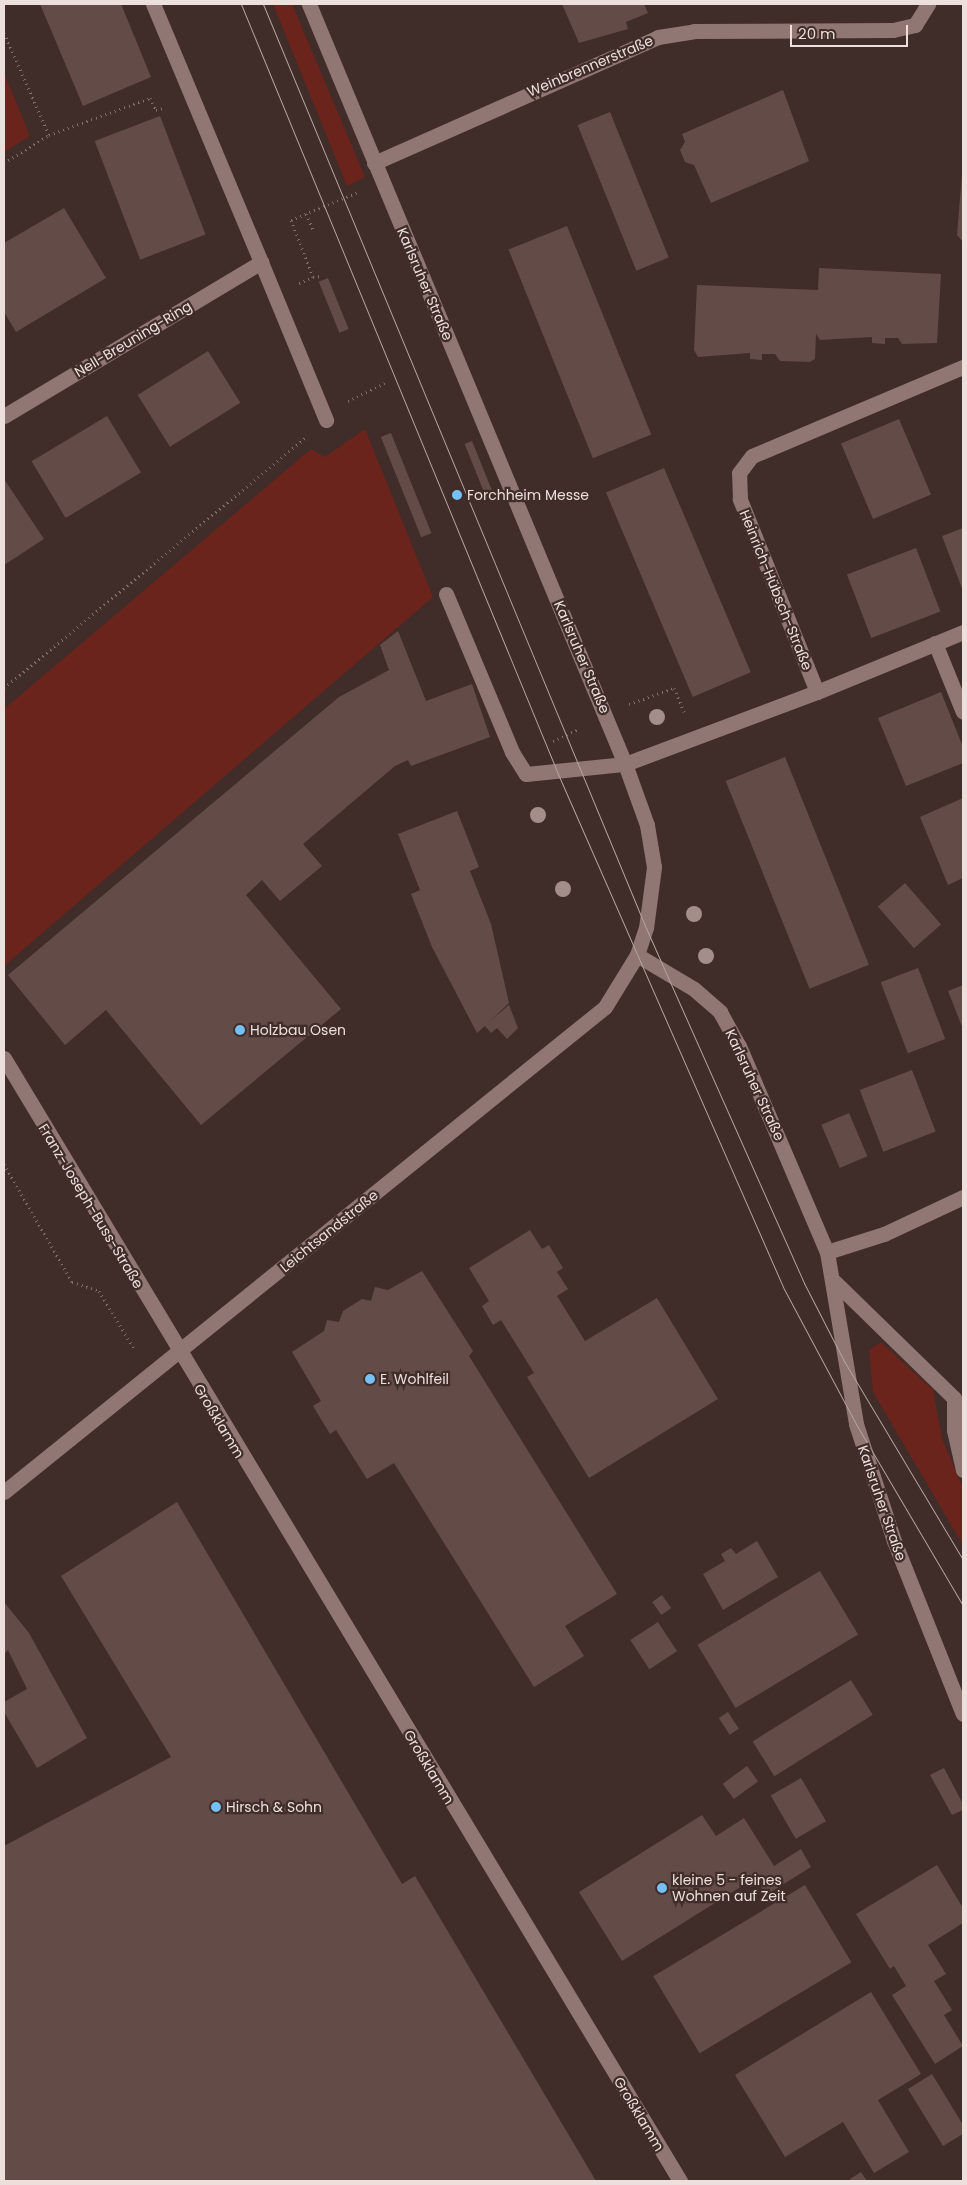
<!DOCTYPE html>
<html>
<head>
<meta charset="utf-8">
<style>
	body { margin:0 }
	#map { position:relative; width:967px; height:2185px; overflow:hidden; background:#402c28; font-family:Poppins,sans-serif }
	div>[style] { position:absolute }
	.green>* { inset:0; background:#6b241b }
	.building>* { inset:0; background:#634c48; transform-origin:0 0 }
	.path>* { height:3px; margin-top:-1.5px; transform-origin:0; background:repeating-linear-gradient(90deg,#7f6e6a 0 1px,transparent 0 5px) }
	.service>* { height:15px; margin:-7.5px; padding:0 7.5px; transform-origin:7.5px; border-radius:7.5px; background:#907773 }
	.minor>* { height:15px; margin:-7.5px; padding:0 7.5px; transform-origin:7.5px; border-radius:7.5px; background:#907773 }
	.tertiary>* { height:15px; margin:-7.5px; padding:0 7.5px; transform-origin:7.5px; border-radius:7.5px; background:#907773 }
	.tram>* { height:1px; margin:-0.5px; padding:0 0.5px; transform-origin:0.5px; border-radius:0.5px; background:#b2a39f }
	.trees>* { width:16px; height:16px; margin:-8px; border-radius:50%; background:#a48e8a }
	.dots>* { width:14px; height:14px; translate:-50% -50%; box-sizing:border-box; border:2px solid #402c28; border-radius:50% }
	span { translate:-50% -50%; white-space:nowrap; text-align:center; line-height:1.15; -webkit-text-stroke:4.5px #402c28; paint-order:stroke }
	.street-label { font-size:14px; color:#ecdfdc }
	.poi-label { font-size:14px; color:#ecdfdc }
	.left { translate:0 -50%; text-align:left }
	.frame { position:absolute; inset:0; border:5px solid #ecdfdc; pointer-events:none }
	.scale { position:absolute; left:790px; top:25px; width:118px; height:22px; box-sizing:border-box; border:2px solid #ecdfdc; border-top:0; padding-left:6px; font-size:15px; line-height:18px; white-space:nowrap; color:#ecdfdc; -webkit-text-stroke:4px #402c28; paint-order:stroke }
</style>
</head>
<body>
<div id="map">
	<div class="green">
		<i style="clip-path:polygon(273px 4px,292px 4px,365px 177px,347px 186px)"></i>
		<i style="clip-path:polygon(4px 73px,30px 136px,4px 152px)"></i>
		<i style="clip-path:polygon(365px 429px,433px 597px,4px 966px,4px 709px,311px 449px,325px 457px)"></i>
		<i style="clip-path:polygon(881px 1342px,933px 1390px,942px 1439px,963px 1488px,963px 1545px,873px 1392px,869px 1350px)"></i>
	</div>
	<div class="building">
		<i style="clip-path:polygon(40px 4px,121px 4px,151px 77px,83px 106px)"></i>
		<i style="clip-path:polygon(562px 4px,644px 4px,648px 13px,626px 22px,628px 29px,579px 43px)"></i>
		<i style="clip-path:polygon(783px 90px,809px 161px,711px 203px,694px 165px,685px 162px,680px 150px,685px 142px,682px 134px)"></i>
		<i style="left:610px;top:112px;width:157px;height:35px;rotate:68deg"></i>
		<i style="left:160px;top:116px;width:127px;height:70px;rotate:69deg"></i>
		<i style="clip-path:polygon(962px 174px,963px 174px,963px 242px,957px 235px)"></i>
		<i style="clip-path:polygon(64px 208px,106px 278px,16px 332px,4px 312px,4px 243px)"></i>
		<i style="left:567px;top:226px;width:225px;height:63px;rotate:68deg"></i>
		<i style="clip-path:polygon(819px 268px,941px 274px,937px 343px,902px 344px,898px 338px,885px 338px,885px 344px,872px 343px,872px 337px,820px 340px,816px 334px,815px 359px,810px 362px,780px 361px,775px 354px,762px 354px,762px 360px,750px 359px,750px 353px,698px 357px,694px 350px,697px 285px,818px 290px)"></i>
		<i style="left:328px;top:278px;width:55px;height:10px;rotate:68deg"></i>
		<i style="left:208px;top:351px;width:61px;height:83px;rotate:58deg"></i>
		<i style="left:107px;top:416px;width:66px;height:88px;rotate:59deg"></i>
		<i style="left:899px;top:419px;width:82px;height:63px;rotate:67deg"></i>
		<i style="left:391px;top:433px;width:108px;height:11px;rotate:68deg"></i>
		<i style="left:472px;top:441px;width:54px;height:8px;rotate:68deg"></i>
		<i style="left:664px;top:468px;width:222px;height:63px;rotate:67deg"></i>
		<i style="clip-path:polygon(4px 479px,44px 539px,4px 565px)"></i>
		<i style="clip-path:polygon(963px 528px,963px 591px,942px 536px)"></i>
		<i style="left:916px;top:548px;width:68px;height:74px;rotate:69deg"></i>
		<i style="clip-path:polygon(398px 631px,426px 701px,472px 684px,490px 737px,411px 766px,408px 760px,395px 766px,303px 844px,322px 866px,280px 901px,262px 880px,246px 895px,341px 1009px,201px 1125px,106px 1010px,65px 1045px,8px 975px,339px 697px,389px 670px,380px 645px)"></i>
		<i style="clip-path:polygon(941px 692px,963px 747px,963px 763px,906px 786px,878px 718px)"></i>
		<i style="left:785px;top:757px;width:224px;height:64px;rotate:68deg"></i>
		<i style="clip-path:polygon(963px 798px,963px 878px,948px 885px,920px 817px)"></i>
		<i style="clip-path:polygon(457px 811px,479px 867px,470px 871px,491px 924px,509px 1003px,490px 1021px,509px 1005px,518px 1028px,507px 1039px,497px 1028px,491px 1033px,485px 1026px,477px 1033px,432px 947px,411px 894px,420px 890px,398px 834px)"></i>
		<i style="left:905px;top:883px;width:55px;height:36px;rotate:49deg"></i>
		<i style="left:918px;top:968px;width:76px;height:40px;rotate:69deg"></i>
		<i style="clip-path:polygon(963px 985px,963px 1029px,948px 991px)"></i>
		<i style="left:912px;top:1070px;width:66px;height:56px;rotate:69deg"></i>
		<i style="left:849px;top:1113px;width:47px;height:30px;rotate:67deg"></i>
		<i style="clip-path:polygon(530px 1230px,542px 1249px,549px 1245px,563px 1268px,557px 1272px,568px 1289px,557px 1296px,585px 1341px,657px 1298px,718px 1399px,589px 1478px,527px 1377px,534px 1373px,501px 1320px,493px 1325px,482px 1306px,489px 1301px,469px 1268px)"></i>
		<i style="clip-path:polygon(422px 1271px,473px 1351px,469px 1356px,617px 1594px,565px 1626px,584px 1656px,534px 1687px,394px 1463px,367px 1479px,336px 1430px,330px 1434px,313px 1406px,321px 1401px,292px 1352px,324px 1331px,327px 1320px,339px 1322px,343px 1311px,362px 1299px,371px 1301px,375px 1287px,388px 1290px)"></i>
		<i style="clip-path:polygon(177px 1502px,402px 1884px,415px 1876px,596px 2181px,4px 2181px,4px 1846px,171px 1757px,61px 1576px)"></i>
		<i style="clip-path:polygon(757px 1541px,778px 1577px,723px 1610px,703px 1574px,725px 1561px,721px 1554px,731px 1548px,736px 1554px)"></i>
		<i style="left:820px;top:1571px;width:74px;height:143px;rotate:59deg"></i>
		<i style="left:662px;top:1595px;width:16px;height:12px;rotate:55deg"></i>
		<i style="clip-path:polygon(4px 1602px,29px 1633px,87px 1738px,37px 1768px,4px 1712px,4px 1702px,27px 1689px,8px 1650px,4px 1654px)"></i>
		<i style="left:658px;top:1622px;width:35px;height:33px;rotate:57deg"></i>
		<i style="left:851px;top:1680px;width:41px;height:116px;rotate:58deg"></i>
		<i style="left:728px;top:1712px;width:20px;height:11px;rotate:57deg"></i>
		<i style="left:747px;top:1766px;width:19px;height:30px;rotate:54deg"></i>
		<i style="clip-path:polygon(944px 1768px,963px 1804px,963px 1810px,952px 1815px,930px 1775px)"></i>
		<i style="left:801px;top:1778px;width:50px;height:35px;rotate:60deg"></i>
		<i style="clip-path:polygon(702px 1815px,716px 1836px,744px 1818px,774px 1866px,801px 1849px,811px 1867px,766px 1895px,755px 1878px,622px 1961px,579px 1892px)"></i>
		<i style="clip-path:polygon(937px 1865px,963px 1908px,963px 1923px,928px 1945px,946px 1974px,934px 1981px,952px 2010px,944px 2015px,963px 2046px,935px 2064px,892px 1995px,906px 1986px,894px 1966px,890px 1969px,856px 1914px)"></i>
		<i style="left:805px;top:1885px;width:90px;height:177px;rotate:59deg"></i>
		<i style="clip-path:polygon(871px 1992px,921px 2074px,878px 2100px,909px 2152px,874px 2173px,843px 2122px,785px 2157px,735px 2075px)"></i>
		<i style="clip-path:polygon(932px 2074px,963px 2125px,963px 2134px,943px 2146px,908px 2089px)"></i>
		<i style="clip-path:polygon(861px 2172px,867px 2181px,851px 2181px,850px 2179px)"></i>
	</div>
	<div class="path">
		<i style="left:4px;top:33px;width:111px;rotate:66.2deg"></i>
		<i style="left:49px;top:135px;width:108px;rotate:-20.1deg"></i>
		<i style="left:150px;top:98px;width:13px;rotate:63deg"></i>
		<i style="left:156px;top:110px;width:9px;rotate:-18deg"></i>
		<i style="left:4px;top:163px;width:53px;rotate:-31.9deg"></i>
		<i style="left:306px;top:214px;width:17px;rotate:65deg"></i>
		<i style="left:313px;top:277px;width:8px;rotate:-7deg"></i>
		<i style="left:299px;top:283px;width:15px;rotate:-23deg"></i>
		<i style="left:313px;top:277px;width:61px;rotate:-111.1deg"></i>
		<i style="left:291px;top:220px;width:73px;rotate:-22.7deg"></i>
		<i style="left:348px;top:401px;width:43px;rotate:-26deg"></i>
		<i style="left:4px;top:688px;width:391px;rotate:-39.7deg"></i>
		<i style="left:629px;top:704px;width:48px;rotate:-19.6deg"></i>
		<i style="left:674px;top:688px;width:26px;rotate:67deg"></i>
		<i style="left:553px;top:741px;width:29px;rotate:-25deg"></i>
		<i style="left:4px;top:1164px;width:136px;rotate:60deg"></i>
		<i style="left:72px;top:1282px;width:28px;rotate:18deg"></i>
		<i style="left:99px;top:1291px;width:69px;rotate:58.6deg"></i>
	</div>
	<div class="service">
		<i style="left:261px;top:262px;width:171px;rotate:67.6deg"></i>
		<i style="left:446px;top:594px;width:171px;rotate:67.3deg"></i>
		<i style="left:512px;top:752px;width:26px;rotate:58deg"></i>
		<i style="left:526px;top:774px;width:100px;rotate:-5.8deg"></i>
		<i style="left:827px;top:1252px;width:60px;rotate:-17.5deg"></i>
		<i style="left:884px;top:1234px;width:87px;rotate:-25.1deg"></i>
		<i style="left:835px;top:1282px;width:166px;rotate:44.3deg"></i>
		<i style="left:954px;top:1398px;width:32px;rotate:90deg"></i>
		<i style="left:954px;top:1430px;width:41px;rotate:77.3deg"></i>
	</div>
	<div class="minor">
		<i style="left:374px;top:163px;width:311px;rotate:-23.9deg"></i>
		<i style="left:658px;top:37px;width:36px;rotate:-9deg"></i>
		<i style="left:694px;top:31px;width:199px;rotate:-0.3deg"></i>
		<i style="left:893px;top:30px;width:23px;rotate:-13deg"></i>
		<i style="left:915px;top:25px;width:25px;rotate:-58deg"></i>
		<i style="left:4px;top:416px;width:300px;rotate:-30.9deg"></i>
		<i style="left:261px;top:262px;width:280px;rotate:-112.7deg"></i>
		<i style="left:935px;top:643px;width:74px;rotate:67.9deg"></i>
		<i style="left:817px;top:692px;width:158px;rotate:-22.3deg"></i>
		<i style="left:625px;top:764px;width:205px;rotate:-20.6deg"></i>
		<i style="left:817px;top:692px;width:208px;rotate:-111.8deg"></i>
		<i style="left:740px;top:499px;width:26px;rotate:-92deg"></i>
		<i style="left:739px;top:473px;width:21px;rotate:-53deg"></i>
		<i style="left:752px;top:456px;width:229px;rotate:-22.9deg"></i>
		<i style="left:637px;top:955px;width:66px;rotate:30.8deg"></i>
		<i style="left:694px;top:989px;width:35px;rotate:41deg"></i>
		<i style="left:720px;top:1012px;width:39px;rotate:61deg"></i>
		<i style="left:739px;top:1046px;width:224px;rotate:66.9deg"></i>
		<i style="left:827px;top:1252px;width:174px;rotate:80.4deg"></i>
		<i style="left:856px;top:1424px;width:123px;rotate:72deg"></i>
		<i style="left:894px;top:1541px;width:186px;rotate:68.3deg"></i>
		<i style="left:4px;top:1058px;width:1311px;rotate:58.95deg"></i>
	</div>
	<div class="tertiary">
		<i style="left:4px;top:1492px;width:772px;rotate:-38.9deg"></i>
		<i style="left:605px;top:1007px;width:61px;rotate:-58.4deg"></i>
		<i style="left:637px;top:955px;width:28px;rotate:-72deg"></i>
		<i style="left:646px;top:928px;width:62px;rotate:-82.5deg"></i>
		<i style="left:654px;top:867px;width:43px;rotate:-99.5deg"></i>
		<i style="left:647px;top:825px;width:65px;rotate:-109.8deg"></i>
		<i style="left:625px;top:764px;width:823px;rotate:-112.58deg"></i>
	</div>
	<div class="tram">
		<i style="left:241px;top:4px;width:833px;rotate:67.62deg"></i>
		<i style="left:558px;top:774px;width:562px;rotate:66.31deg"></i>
		<i style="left:784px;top:1289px;width:153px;rotate:61.9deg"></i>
		<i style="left:856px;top:1424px;width:211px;rotate:59.5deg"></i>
		<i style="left:263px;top:4px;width:1000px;rotate:67.49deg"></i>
		<i style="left:646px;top:928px;width:389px;rotate:66deg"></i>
		<i style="left:804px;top:1283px;width:88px;rotate:62.9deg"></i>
		<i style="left:844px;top:1361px;width:232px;rotate:59.1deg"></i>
	</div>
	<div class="trees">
		<i style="left:657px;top:717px"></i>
		<i style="left:538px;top:815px"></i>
		<i style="left:563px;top:889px"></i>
		<i style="left:694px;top:914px"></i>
		<i style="left:706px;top:956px"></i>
	</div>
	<div class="dots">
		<i style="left:457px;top:495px;background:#73c1f6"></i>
		<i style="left:240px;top:1030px;background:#73c1f6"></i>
		<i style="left:370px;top:1379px;background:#73c1f6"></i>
		<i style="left:216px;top:1807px;background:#73c1f6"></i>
		<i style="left:662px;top:1888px;background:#73c1f6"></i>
	</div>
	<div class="street-label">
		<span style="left:590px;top:66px;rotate:-23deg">Weinbrennerstraße</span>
		<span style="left:425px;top:284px;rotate:67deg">Karlsruher Straße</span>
		<span style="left:133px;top:339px;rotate:-31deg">Nell-Breuning-Ring</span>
		<span style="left:776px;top:590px;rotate:68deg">Heinrich-Hübsch-Straße</span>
		<span style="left:582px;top:657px;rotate:67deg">Karlsruher Straße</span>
		<span style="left:755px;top:1085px;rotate:65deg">Karlsruher Straße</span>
		<span style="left:91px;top:1206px;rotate:59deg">Franz-Joseph-Buss-Straße</span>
		<span style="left:329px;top:1231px;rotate:-39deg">Leichtsandstraße</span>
		<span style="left:219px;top:1421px;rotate:59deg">Großklamm</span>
		<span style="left:882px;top:1503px;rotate:71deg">Karlsruher Straße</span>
		<span style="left:429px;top:1767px;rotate:59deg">Großklamm</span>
		<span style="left:639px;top:2114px;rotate:59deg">Großklamm</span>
	</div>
	<div class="poi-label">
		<span class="left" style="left:467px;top:495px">Forchheim Messe</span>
		<span class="left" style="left:250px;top:1030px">Holzbau Osen</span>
		<span class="left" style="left:380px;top:1379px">E. Wohlfeil</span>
		<span class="left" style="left:226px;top:1807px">Hirsch &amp; Sohn</span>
		<span class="left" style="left:672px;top:1888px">kleine 5 - feines<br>Wohnen auf Zeit</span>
	</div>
	<div class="frame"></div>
	<div class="scale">20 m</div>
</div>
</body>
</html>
